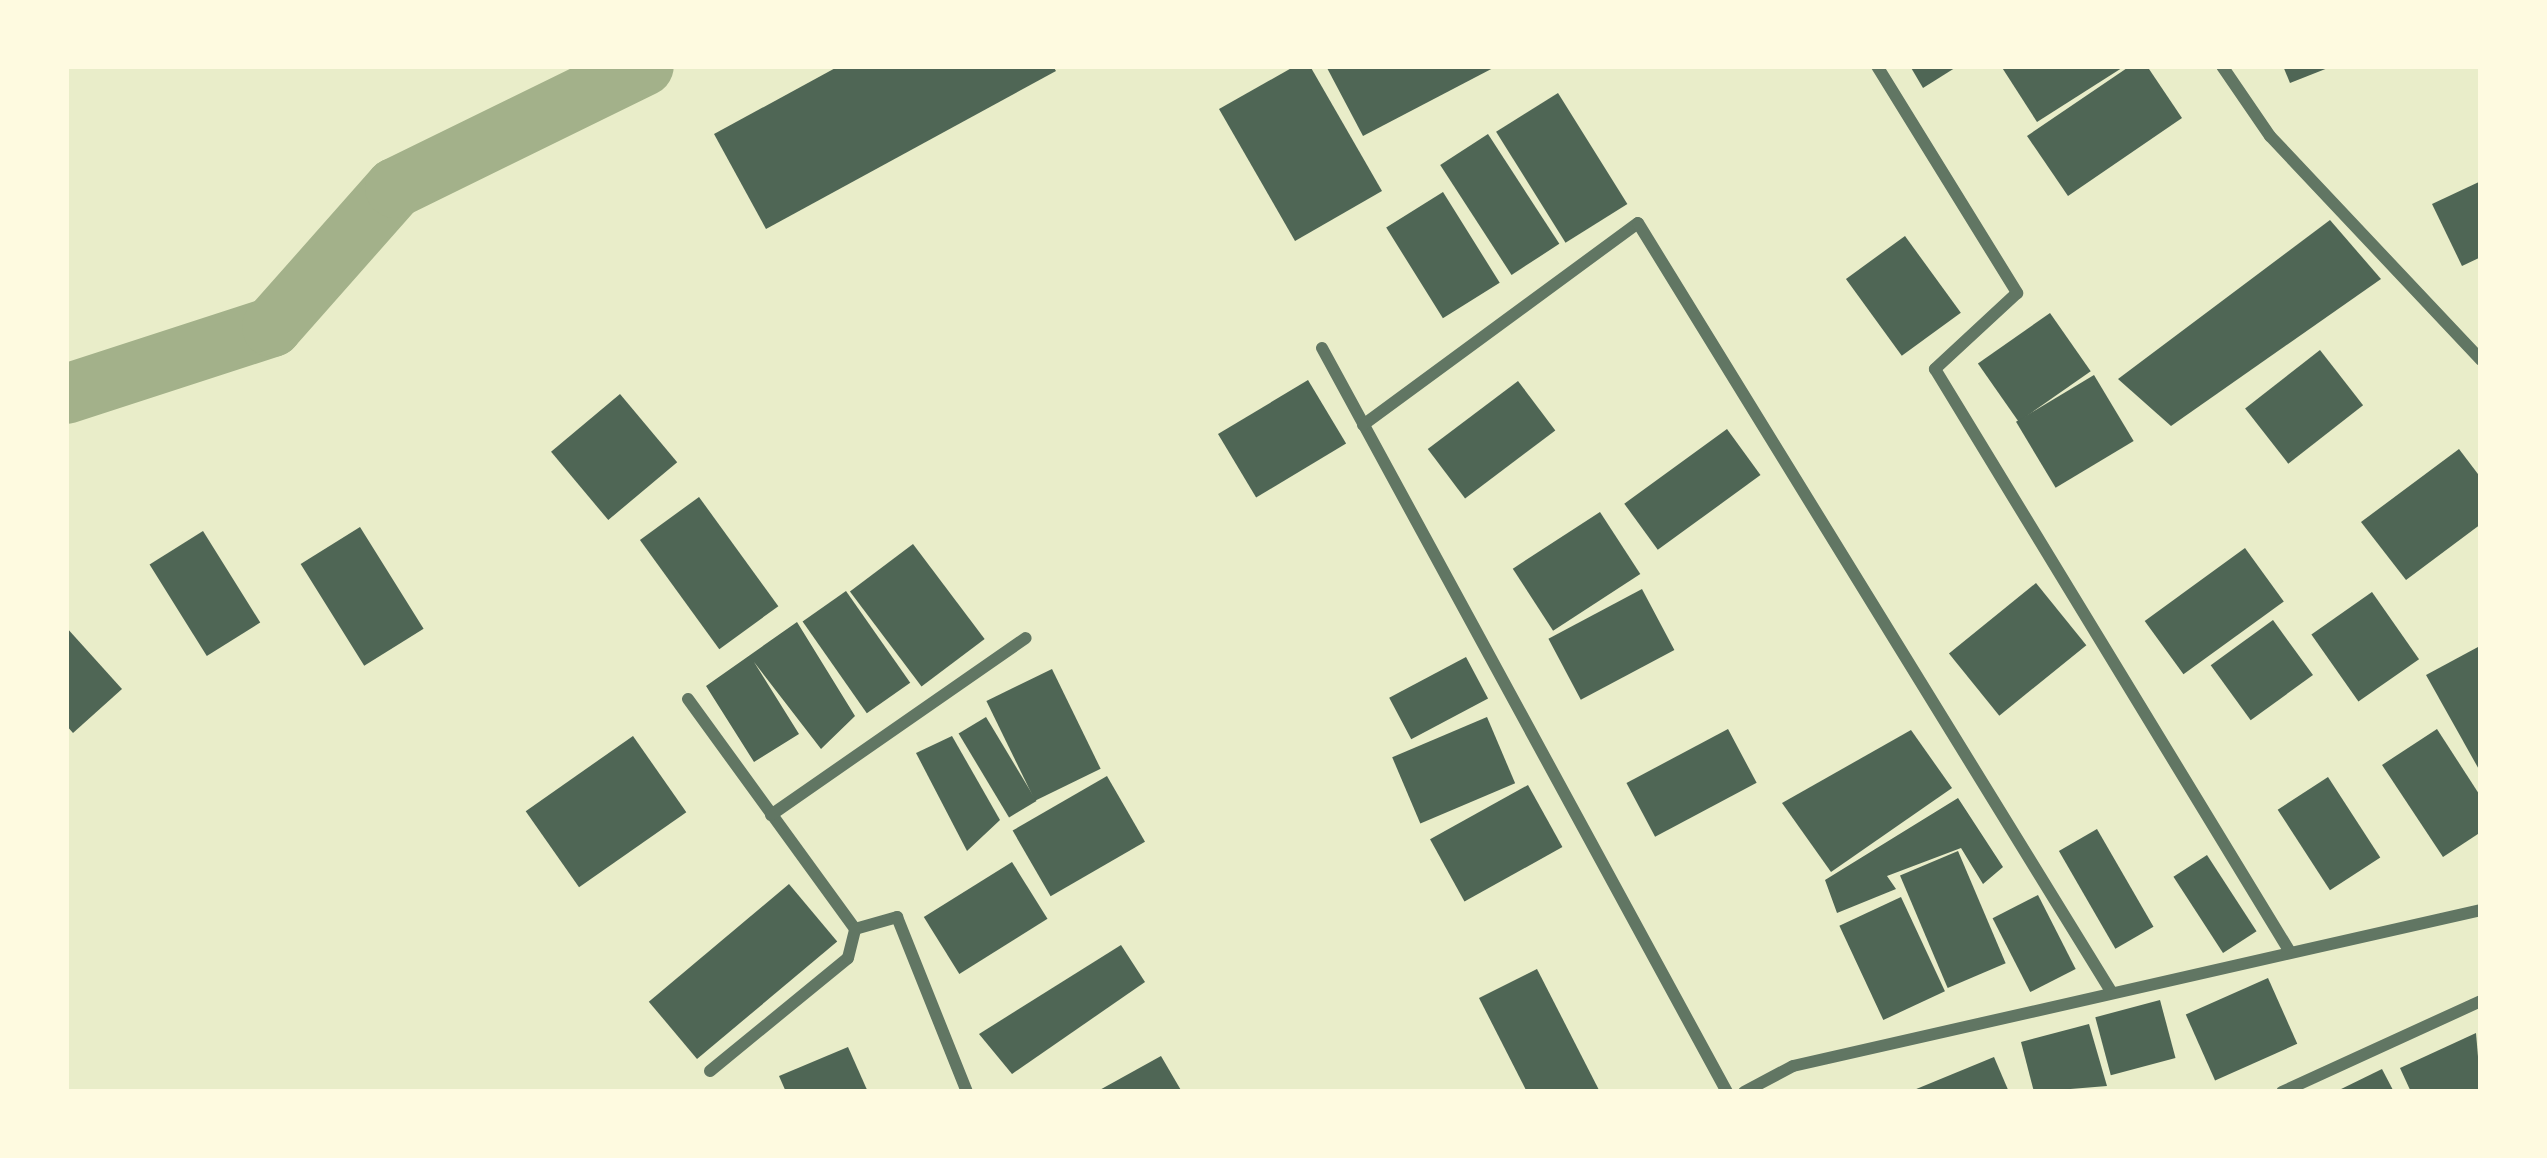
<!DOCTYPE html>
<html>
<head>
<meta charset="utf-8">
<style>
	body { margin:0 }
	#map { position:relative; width:2547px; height:1158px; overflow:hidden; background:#e9edc9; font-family:Quicksand,sans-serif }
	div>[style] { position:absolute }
	.canal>* { height:60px; margin:-30px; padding:0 30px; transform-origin:30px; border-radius:30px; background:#a3b18a }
	.building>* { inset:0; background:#4f6655; transform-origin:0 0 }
	.minor>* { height:12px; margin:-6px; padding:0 6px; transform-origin:6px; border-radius:6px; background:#617663 }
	span { translate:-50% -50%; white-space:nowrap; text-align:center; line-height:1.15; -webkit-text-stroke:10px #fefae0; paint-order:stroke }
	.frame { position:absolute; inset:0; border:69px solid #fefae0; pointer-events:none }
</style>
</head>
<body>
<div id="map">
	<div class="canal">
		<i style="left:66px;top:394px;width:217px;rotate:-18deg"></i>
		<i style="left:272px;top:327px;width:186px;rotate:-48.5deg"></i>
		<i style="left:395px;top:188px;width:277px;rotate:-26.1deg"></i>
	</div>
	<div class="building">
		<i style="clip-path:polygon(839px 66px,1053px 66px,1056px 71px,766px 229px,714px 134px)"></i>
		<i style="clip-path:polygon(1295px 66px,1310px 66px,1382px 191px,1295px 241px,1219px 109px)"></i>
		<i style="clip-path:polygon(1326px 66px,1497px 66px,1363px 136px)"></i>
		<i style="clip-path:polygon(1910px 66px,1958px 66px,1923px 88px)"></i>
		<i style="clip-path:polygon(2001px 66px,2125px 66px,2037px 122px)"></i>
		<i style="clip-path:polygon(2130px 66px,2147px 66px,2182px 118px,2068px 196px,2027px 136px)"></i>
		<i style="clip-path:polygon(2283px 66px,2333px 66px,2290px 83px)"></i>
		<i style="left:1558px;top:93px;width:131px;height:73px;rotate:58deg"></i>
		<i style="left:1488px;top:134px;width:131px;height:57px;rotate:57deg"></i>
		<i style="clip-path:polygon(2481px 181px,2481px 257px,2462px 266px,2432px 204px)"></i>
		<i style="left:1443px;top:192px;width:107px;height:67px;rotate:58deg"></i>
		<i style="clip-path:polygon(2330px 220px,2381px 279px,2171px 426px,2118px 379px)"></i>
		<i style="left:1905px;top:236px;width:95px;height:73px;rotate:54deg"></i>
		<i style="left:2050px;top:313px;width:71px;height:88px;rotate:55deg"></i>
		<i style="left:2320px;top:350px;width:70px;height:95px;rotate:52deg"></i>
		<i style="left:2094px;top:375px;width:77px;height:91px;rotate:59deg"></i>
		<i style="left:1308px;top:380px;width:74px;height:105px;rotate:59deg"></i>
		<i style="left:1518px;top:381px;width:62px;height:113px;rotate:53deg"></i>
		<i style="left:620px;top:394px;width:89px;height:90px;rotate:50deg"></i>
		<i style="left:1727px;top:429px;width:57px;height:127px;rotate:54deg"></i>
		<i style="clip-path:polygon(2459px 449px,2481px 478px,2481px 524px,2406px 580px,2361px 522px)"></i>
		<i style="left:699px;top:497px;width:135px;height:73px;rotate:54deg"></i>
		<i style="left:1600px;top:512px;width:74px;height:104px;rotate:57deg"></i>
		<i style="left:360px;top:527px;width:120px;height:70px;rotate:58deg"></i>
		<i style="left:203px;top:531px;width:108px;height:63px;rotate:58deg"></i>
		<i style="left:913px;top:544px;width:119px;height:79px;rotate:53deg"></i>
		<i style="left:2245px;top:548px;width:66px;height:124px;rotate:54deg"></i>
		<i style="left:2036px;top:583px;width:80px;height:112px;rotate:51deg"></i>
		<i style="left:1642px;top:589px;width:69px;height:106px;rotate:62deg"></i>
		<i style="left:846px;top:591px;width:112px;height:53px;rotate:55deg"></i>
		<i style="left:2372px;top:592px;width:82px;height:74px;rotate:55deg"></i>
		<i style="left:2273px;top:620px;width:68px;height:77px;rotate:54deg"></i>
		<i style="clip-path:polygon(797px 622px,855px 716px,821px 749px,754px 662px,799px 734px,754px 762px,706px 686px)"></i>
		<i style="clip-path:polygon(66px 627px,122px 689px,73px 733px,66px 725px)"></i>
		<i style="clip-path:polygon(2478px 647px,2481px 652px,2481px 773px,2426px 675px)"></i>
		<i style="left:1466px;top:657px;width:47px;height:87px;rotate:62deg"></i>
		<i style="left:1052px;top:669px;width:111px;height:73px;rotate:64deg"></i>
		<i style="left:986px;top:717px;width:98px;height:32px;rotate:59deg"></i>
		<i style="left:1487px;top:717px;width:72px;height:103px;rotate:67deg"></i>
		<i style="left:1728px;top:729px;width:61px;height:115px;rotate:62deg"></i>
		<i style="clip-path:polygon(2437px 729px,2481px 797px,2481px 832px,2443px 857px,2382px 765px)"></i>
		<i style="clip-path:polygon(1911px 730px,1952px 788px,1831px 872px,1782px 803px)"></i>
		<i style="left:633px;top:736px;width:93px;height:131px;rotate:55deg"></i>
		<i style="clip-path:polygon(952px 736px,1000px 820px,967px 851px,916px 753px)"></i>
		<i style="left:1107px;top:776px;width:76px;height:109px;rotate:60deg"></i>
		<i style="left:2328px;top:777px;width:96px;height:60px;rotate:57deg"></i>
		<i style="left:1528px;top:785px;width:71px;height:112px;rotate:61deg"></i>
		<i style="clip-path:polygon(1958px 798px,2003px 867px,1983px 884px,1961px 848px,1887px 876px,1896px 889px,1837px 913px,1825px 880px)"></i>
		<i style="left:2097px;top:829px;width:113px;height:44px;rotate:60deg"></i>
		<i style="left:1958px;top:851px;width:122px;height:63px;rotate:67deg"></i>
		<i style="left:2207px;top:855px;width:91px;height:40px;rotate:57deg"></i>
		<i style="left:1012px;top:862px;width:67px;height:104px;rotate:58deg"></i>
		<i style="left:789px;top:884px;width:75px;height:183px;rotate:50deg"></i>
		<i style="left:2038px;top:895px;width:83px;height:51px;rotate:63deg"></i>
		<i style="left:1901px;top:897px;width:104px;height:68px;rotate:65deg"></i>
		<i style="clip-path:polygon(1121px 945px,1145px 982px,1012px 1074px,979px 1034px)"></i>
		<i style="clip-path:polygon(1537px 969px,1600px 1092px,1527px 1092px,1479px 998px)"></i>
		<i style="left:2268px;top:978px;width:72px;height:90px;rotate:66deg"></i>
		<i style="left:2160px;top:1000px;width:60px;height:67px;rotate:75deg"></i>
		<i style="clip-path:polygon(2089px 1024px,2107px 1086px,2034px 1092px,2021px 1042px)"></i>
		<i style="clip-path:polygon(2476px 1033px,2481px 1092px,2411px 1092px,2400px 1068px)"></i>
		<i style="clip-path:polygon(848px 1047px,868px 1092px,786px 1092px,779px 1076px)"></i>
		<i style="clip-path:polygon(1161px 1056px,1182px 1092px,1096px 1092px)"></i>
		<i style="clip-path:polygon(1994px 1057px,2009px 1092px,1909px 1092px)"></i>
		<i style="clip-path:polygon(2382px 1069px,2394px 1092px,2335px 1092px)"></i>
	</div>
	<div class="minor">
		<i style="left:1877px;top:66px;width:267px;rotate:58.3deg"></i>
		<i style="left:2017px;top:293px;width:112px;rotate:137.2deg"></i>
		<i style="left:1935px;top:369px;width:683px;rotate:58.66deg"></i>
		<i style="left:2222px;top:66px;width:85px;rotate:55.6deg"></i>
		<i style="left:2270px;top:136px;width:308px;rotate:46.7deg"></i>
		<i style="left:1322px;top:348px;width:847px;rotate:61.44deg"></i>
		<i style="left:1363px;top:425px;width:341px;rotate:-36.3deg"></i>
		<i style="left:1638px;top:223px;width:904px;rotate:58.38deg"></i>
		<i style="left:688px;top:699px;width:284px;rotate:54deg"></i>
		<i style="left:855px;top:929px;width:44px;rotate:-15.9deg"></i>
		<i style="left:897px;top:917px;width:188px;rotate:68.2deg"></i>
		<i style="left:771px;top:815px;width:310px;rotate:-34.8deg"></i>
		<i style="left:710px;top:1071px;width:178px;rotate:-39.3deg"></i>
		<i style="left:848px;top:958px;width:30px;rotate:-76deg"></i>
		<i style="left:1744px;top:1092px;width:55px;rotate:-28deg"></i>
		<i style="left:1793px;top:1066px;width:705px;rotate:-12.78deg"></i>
		<i style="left:2282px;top:1092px;width:219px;rotate:-24.6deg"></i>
	</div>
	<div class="frame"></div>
</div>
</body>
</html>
